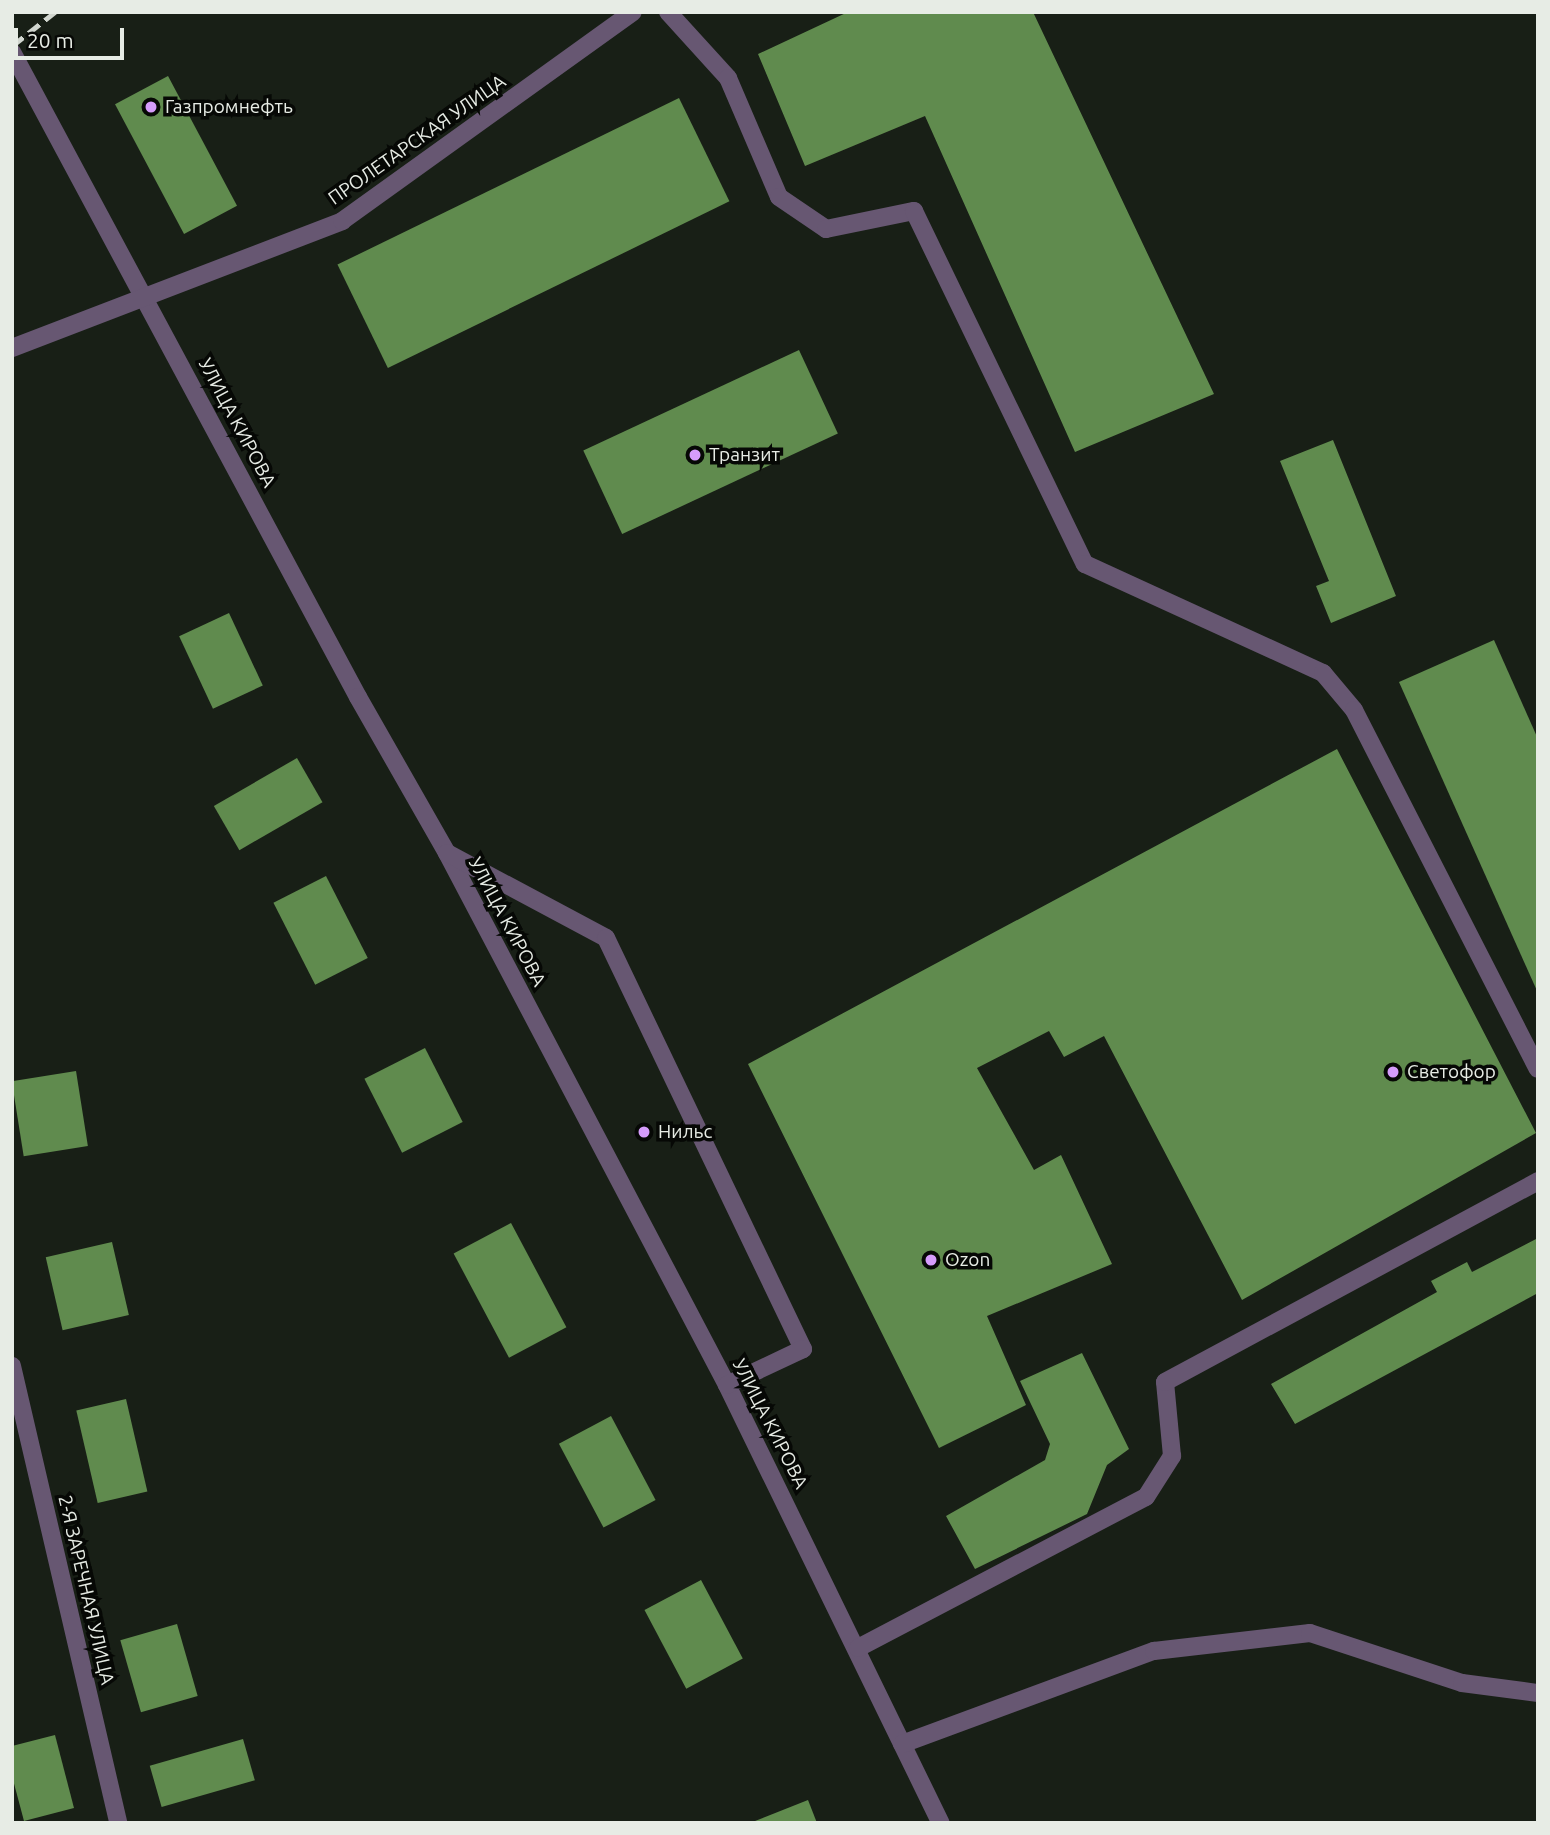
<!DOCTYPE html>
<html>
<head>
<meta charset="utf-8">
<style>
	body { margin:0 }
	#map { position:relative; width:1550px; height:1835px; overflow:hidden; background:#181f16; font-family:Ubuntu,sans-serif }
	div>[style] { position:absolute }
	.building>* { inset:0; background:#608b4e; transform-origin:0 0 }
	.minor>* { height:18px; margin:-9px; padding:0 9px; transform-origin:9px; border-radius:9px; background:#675772 }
	.rail>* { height:5px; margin-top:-2.5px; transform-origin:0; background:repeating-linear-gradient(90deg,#d1d6cf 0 14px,transparent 0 21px) }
	.dots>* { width:19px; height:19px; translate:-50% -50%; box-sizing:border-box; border:4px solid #060805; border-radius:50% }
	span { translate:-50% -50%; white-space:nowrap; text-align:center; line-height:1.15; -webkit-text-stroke:7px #060805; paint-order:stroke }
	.poi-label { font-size:19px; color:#e7ece5 }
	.left { translate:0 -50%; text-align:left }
	.street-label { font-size:19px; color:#e7ece5 }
	.frame { position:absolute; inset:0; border:14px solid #e7ece5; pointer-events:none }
	.scale { position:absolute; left:14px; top:28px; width:110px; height:32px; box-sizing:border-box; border:4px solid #e7ece5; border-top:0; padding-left:9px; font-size:21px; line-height:24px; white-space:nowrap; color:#e7ece5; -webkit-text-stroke:5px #060805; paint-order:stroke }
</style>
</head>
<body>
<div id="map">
	<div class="building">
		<i style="clip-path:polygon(848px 12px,1033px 12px,1214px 394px,1075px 452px,925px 116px,805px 166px,758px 54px)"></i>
		<i style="left:168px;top:76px;width:147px;height:60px;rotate:62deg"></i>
		<i style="left:679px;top:98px;width:115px;height:380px;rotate:64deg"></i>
		<i style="left:799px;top:350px;width:92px;height:238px;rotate:65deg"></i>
		<i style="clip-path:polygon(1333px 440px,1396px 596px,1331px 623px,1316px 586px,1329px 581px,1280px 461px)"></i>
		<i style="left:229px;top:613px;width:80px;height:55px;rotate:65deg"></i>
		<i style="clip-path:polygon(1494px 640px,1538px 739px,1538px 993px,1399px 682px)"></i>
		<i style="clip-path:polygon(1337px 749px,1536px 1133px,1242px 1300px,1104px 1036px,1064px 1057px,1049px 1031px,977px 1068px,1034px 1170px,1061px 1155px,1112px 1264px,987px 1316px,1026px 1405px,939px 1448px,748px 1064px)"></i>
		<i style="left:297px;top:758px;width:51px;height:96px;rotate:60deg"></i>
		<i style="left:326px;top:876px;width:92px;height:59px;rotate:63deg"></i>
		<i style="left:425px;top:1048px;width:83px;height:68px;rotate:63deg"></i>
		<i style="left:76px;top:1071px;width:76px;height:65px;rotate:81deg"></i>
		<i style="left:511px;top:1223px;width:118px;height:65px;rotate:62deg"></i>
		<i style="clip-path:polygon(1538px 1238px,1538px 1293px,1295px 1424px,1271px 1384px,1437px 1292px,1431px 1281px,1467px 1262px,1472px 1272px)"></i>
		<i style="left:112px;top:1242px;width:75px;height:68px;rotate:77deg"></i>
		<i style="clip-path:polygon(1082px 1353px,1129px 1449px,1107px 1465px,1087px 1514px,975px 1569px,946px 1516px,1045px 1460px,1050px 1444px,1020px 1381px)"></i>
		<i style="left:126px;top:1399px;width:95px;height:51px;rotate:77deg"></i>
		<i style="left:611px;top:1416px;width:95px;height:59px;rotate:62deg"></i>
		<i style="left:701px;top:1580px;width:89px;height:64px;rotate:62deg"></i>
		<i style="left:177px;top:1624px;width:75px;height:59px;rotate:74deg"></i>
		<i style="clip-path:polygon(55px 1735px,74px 1808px,24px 1821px,12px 1776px,12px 1746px)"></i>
		<i style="left:243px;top:1739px;width:43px;height:97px;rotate:74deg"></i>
		<i style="clip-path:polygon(808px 1800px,817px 1823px,750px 1823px)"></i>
	</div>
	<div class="minor">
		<i style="left:668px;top:12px;width:89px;rotate:47.7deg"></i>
		<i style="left:728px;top:78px;width:129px;rotate:66.8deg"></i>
		<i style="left:779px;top:197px;width:57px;rotate:34.2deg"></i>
		<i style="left:826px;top:229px;width:90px;rotate:-11.6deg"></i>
		<i style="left:914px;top:211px;width:392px;rotate:64.2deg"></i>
		<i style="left:1085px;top:564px;width:262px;rotate:24.6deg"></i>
		<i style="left:1323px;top:673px;width:48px;rotate:50deg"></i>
		<i style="left:1354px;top:710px;width:403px;rotate:62.9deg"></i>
		<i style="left:12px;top:52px;width:732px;rotate:61.79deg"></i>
		<i style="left:358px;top:697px;width:180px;rotate:60.3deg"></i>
		<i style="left:447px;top:853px;width:601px;rotate:62.24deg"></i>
		<i style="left:727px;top:1385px;width:487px;rotate:64deg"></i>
		<i style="left:12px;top:348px;width:354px;rotate:-21deg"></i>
		<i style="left:342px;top:221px;width:358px;rotate:-35.7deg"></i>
		<i style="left:447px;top:853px;width:180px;rotate:28.1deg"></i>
		<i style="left:606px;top:938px;width:456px;rotate:64.4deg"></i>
		<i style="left:803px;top:1349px;width:84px;rotate:154.7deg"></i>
		<i style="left:12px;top:1366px;width:469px;rotate:76.9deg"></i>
		<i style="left:858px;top:1648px;width:325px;rotate:-27.7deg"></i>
		<i style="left:1146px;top:1497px;width:49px;rotate:-57.6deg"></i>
		<i style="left:1172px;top:1456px;width:74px;rotate:-95.4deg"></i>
		<i style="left:1165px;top:1382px;width:424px;rotate:-28.3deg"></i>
		<i style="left:902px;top:1744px;width:269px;rotate:-20.3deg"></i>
		<i style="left:1154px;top:1651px;width:157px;rotate:-6.6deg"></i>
		<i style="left:1310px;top:1633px;width:160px;rotate:18.2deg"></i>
		<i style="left:1462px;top:1683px;width:77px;rotate:7.5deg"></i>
	</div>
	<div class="rail">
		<i style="left:12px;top:46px;width:55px;rotate:-38.3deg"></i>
	</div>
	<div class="dots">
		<i style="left:151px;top:107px;background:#d59cfb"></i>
		<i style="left:695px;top:455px;background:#d59cfb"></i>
		<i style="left:1393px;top:1072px;background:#d59cfb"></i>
		<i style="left:644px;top:1132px;background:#d59cfb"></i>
		<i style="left:931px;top:1260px;background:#d59cfb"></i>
	</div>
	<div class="poi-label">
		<span class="left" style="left:165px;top:107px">Газпромнефть</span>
		<span class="left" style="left:709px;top:455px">Транзит</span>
		<span class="left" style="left:1407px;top:1072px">Светофор</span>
		<span class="left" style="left:658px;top:1132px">Нильс</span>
		<span class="left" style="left:945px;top:1260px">Ozon</span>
	</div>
	<div class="street-label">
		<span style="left:417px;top:140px;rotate:-35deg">ПРОЛЕТАРСКАЯ УЛИЦА</span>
		<span style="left:237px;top:423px;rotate:62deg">УЛИЦА КИРОВА</span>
		<span style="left:507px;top:922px;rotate:62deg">УЛИЦА КИРОВА</span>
		<span style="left:770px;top:1424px;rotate:63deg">УЛИЦА КИРОВА</span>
		<span style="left:86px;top:1590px;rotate:77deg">2-Я ЗАРЕЧНАЯ УЛИЦА</span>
	</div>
	<div class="frame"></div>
	<div class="scale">20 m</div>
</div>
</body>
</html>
